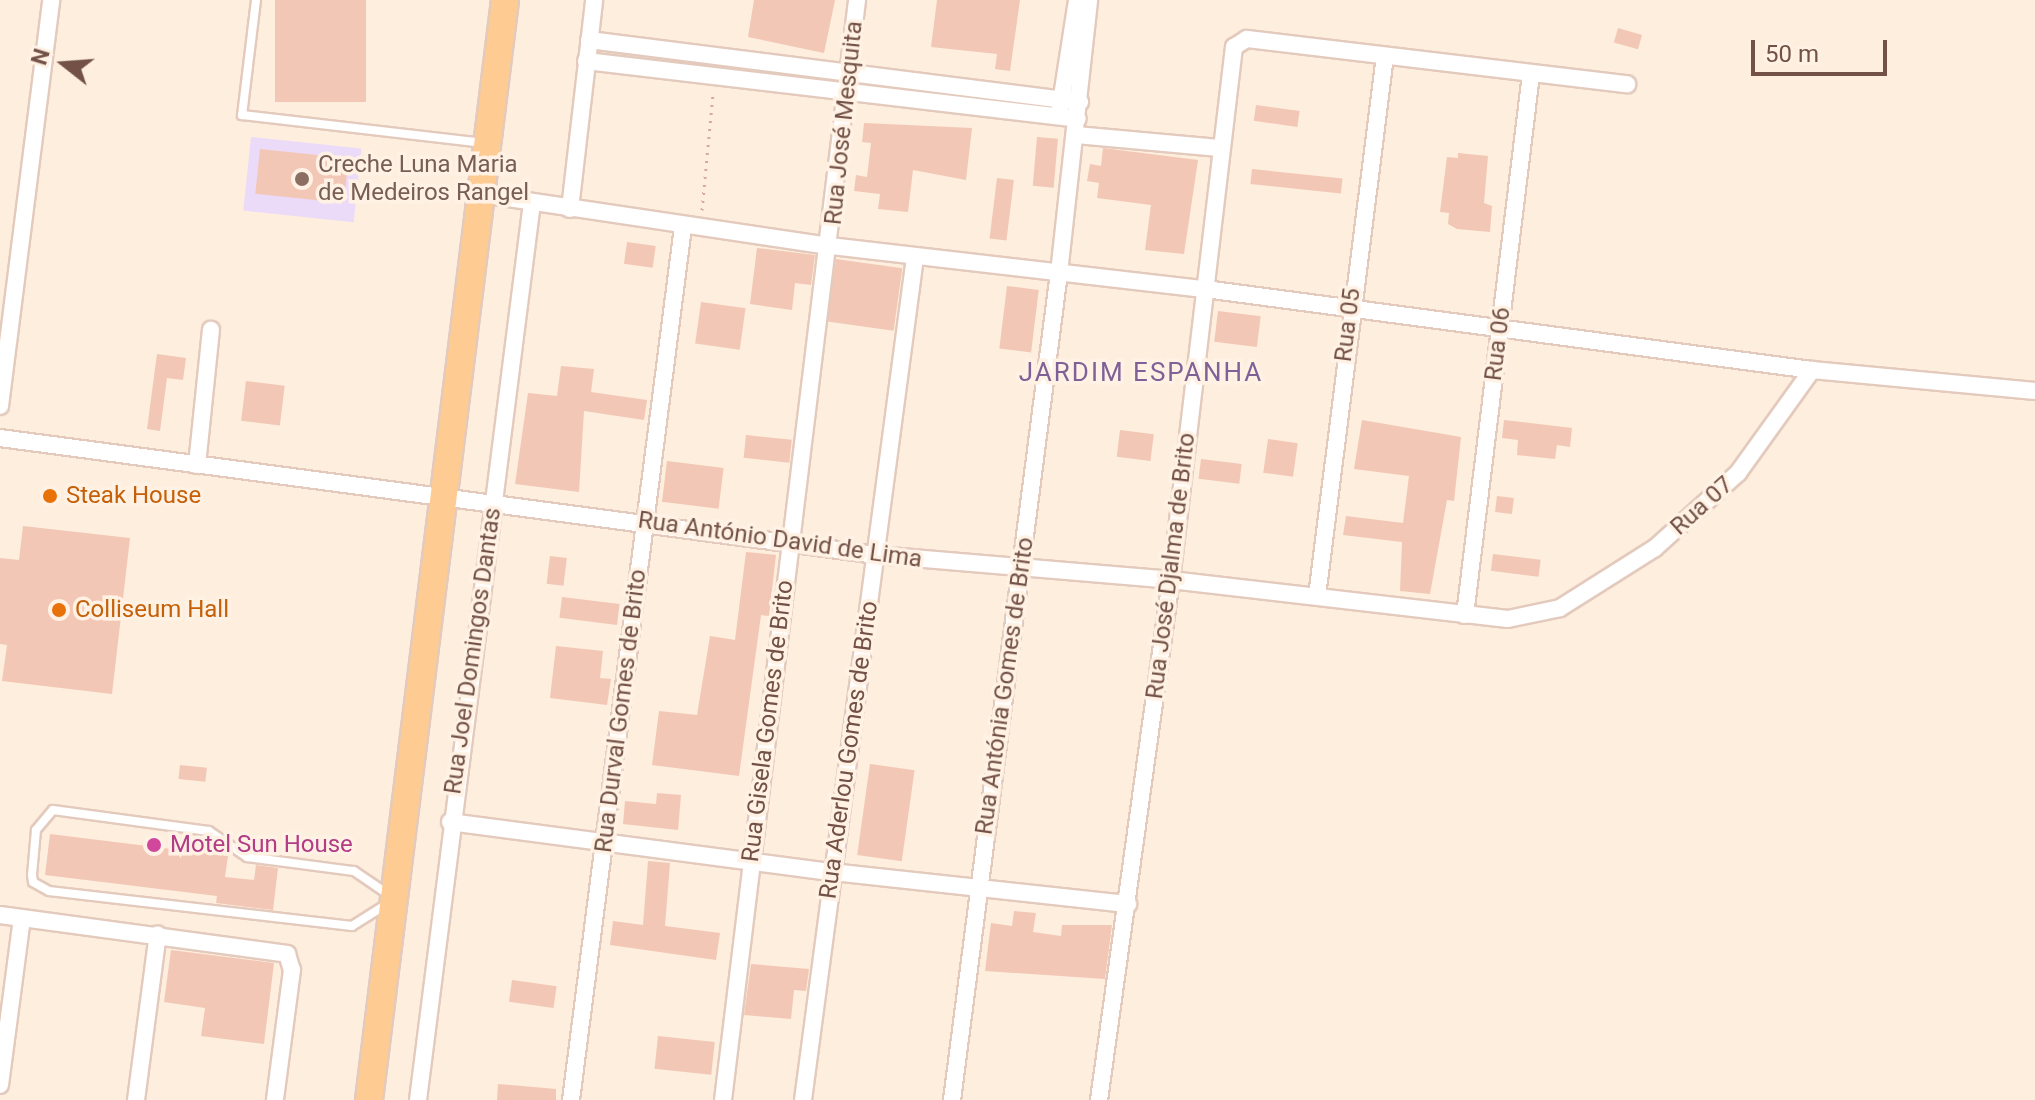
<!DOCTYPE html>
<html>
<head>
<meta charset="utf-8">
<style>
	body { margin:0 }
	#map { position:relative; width:2035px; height:1100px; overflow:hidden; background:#fdeede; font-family:Roboto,sans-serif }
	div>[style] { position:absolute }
	.education>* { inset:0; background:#ebdbf9; transform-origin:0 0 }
	.building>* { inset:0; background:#f3c7b5; transform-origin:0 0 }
	.path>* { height:3px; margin-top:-1.5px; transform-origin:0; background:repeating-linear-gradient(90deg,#d7aa99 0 2px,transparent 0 8px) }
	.roads { filter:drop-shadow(2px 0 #e3cabd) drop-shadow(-2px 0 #e3cabd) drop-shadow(0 2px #e3cabd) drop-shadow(0 -2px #e3cabd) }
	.lane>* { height:8px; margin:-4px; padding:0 4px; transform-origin:4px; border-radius:4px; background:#fff }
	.street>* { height:16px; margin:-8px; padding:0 8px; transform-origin:8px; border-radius:8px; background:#fff }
	.primary>* { height:26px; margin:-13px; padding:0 13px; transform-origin:13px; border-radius:13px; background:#fecb93 }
	.dots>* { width:22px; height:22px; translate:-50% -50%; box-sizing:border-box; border:4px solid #fff2e5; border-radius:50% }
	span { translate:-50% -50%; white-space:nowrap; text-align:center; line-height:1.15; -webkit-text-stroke:7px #fff2e5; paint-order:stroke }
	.street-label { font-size:24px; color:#735146 }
	.education-label { font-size:24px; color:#785e54 }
	.left { translate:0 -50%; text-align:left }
	.food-label { font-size:24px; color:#c56008 }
	.hotel-label { font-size:24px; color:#b23c85 }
	.neighbourhood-label { font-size:26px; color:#7f6197; letter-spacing:2px }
	.north { position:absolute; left:24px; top:24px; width:80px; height:80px; -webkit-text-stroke:6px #fff2e5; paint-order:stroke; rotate:287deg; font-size:22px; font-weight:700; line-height:32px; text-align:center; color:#735146 }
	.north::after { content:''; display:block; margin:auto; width:28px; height:36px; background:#735146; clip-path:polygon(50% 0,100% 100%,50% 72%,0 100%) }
	.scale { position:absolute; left:1751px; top:40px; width:136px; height:36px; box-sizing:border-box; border:4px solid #735146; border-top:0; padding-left:10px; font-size:24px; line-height:28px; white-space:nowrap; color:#735146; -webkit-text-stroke:6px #fff2e5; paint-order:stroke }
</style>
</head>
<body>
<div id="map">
	<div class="education">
		<i style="left:251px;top:137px;width:111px;height:74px;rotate:6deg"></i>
	</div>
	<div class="building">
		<i style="left:275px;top:0;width:91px;height:102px"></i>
		<i style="clip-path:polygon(754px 0,835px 0,824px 53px,748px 37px)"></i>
		<i style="clip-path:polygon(937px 0,1020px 0,1010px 71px,995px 69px,997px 54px,931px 47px)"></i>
		<i style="left:1618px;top:28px;width:25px;height:15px;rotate:16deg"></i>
		<i style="left:1256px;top:105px;width:44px;height:16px;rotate:8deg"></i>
		<i style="clip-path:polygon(864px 123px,972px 128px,966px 180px,913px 170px,908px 212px,878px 209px,880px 194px,854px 191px,856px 175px,867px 177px,871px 143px,862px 142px)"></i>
		<i style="left:1037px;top:137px;width:21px;height:49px;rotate:5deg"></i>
		<i style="clip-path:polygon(1103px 148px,1198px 160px,1184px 254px,1145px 250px,1151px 205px,1097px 198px,1099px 183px,1087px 181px,1090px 164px,1101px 166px)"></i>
		<i style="left:260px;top:149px;width:89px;height:45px;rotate:6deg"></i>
		<i style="clip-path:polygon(1458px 153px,1488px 156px,1484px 203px,1492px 206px,1490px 232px,1457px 229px,1448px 224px,1449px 213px,1440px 212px,1447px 157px,1458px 158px)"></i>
		<i style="left:1252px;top:169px;width:91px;height:15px;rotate:6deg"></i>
		<i style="left:997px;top:178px;width:17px;height:61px;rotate:7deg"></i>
		<i style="left:627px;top:242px;width:29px;height:22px;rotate:8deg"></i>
		<i style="clip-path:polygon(757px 248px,815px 255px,811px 285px,795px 283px,792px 310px,750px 304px)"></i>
		<i style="left:836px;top:259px;width:67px;height:63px;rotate:8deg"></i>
		<i style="left:1007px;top:286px;width:32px;height:63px;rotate:7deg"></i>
		<i style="left:701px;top:302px;width:45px;height:42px;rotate:8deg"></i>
		<i style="left:1218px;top:311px;width:43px;height:31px;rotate:7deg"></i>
		<i style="clip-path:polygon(157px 354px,186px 358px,183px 380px,167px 378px,160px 431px,147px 429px)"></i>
		<i style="clip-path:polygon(561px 366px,594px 369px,591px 392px,647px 400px,644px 420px,584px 411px,579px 492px,515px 484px,528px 393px,557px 396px)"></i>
		<i style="left:246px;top:381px;width:39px;height:40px;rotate:7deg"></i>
		<i style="clip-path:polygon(1362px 420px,1461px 437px,1454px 501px,1447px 500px,1430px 594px,1400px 591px,1402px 542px,1343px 535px,1346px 516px,1403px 523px,1409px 476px,1354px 469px)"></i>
		<i style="clip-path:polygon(1504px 420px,1572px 428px,1570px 447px,1557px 445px,1555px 459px,1517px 455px,1518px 440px,1502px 438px)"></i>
		<i style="left:1120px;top:430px;width:34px;height:27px;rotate:7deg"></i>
		<i style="left:746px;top:435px;width:46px;height:23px;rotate:6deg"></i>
		<i style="left:1268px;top:439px;width:30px;height:34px;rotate:8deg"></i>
		<i style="left:1201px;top:459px;width:41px;height:20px;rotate:7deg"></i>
		<i style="left:667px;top:461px;width:57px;height:41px;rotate:7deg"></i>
		<i style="left:1497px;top:496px;width:17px;height:16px;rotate:7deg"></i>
		<i style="clip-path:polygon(23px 526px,130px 538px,112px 694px,2px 681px,7px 645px,0 644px,0 558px,19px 560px)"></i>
		<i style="clip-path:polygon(746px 552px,776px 555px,769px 616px,761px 615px,739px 776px,652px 765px,659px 711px,697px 715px,710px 636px,735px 640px)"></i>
		<i style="left:1493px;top:554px;width:48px;height:17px;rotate:7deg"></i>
		<i style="left:550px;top:556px;width:17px;height:28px;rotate:7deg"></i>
		<i style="left:562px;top:597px;width:58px;height:21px;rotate:7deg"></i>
		<i style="clip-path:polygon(556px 646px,603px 651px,600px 678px,611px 679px,607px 705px,550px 698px)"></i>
		<i style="left:870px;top:764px;width:45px;height:92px;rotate:8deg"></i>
		<i style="left:180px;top:765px;width:27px;height:14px;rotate:6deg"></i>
		<i style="clip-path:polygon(657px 793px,681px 795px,678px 830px,623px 824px,625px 801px,656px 804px)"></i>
		<i style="clip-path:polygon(50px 834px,228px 856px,225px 877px,254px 880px,256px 865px,278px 868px,273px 910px,216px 903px,217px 896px,45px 875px)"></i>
		<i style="clip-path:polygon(648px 861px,670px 863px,665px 926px,720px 933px,716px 960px,610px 945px,613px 921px,643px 925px)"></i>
		<i style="clip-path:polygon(1014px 911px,1036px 913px,1033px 932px,1061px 936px,1062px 925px,1112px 925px,1105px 979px,985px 971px,991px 923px,1012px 926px)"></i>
		<i style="clip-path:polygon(171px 950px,274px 963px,264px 1044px,201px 1036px,205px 1008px,164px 1002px)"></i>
		<i style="clip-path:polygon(751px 964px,809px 969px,806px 991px,794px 990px,791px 1019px,744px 1015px)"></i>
		<i style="left:512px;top:980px;width:45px;height:22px;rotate:8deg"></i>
		<i style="left:658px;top:1036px;width:57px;height:33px;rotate:6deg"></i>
		<i style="clip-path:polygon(498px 1084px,556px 1089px,556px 1100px,497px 1100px)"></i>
	</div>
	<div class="path">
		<i style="left:702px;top:210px;width:117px;rotate:-84.6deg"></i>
	</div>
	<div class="roads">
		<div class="lane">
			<i style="left:256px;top:0;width:116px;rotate:96.9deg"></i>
			<i style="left:242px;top:115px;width:244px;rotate:6.6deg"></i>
			<i style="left:53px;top:810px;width:157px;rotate:7.7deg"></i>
			<i style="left:209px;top:831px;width:46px;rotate:34.4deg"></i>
			<i style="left:247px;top:857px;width:108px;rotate:7.5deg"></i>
			<i style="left:354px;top:871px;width:50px;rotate:34.3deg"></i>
			<i style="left:395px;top:899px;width:51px;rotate:147.9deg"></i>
			<i style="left:352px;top:926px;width:305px;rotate:-173.4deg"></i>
			<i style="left:49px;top:891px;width:18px;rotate:-151deg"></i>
			<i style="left:33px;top:882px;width:7px;rotate:-98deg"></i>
			<i style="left:32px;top:875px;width:45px;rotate:-84.9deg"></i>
			<i style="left:36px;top:830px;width:26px;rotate:-50deg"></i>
		</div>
		<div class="street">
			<i style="left:589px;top:40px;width:495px;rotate:7.2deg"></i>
			<i style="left:586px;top:61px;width:495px;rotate:6.7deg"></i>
			<i style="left:1060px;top:109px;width:110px;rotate:-81.1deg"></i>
			<i style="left:1076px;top:135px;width:144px;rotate:5.2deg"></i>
			<i style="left:481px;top:194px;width:354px;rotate:8.5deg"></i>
			<i style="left:831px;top:246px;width:376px;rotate:6.6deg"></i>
			<i style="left:1205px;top:289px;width:612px;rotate:7.6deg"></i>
			<i style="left:1812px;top:370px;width:224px;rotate:5.4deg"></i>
			<i style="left:570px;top:209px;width:210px;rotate:-83.4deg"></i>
			<i style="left:0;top:406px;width:409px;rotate:-82.8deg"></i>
			<i style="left:0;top:438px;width:884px;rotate:7.61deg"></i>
			<i style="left:876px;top:555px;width:296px;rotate:4.8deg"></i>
			<i style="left:1171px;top:580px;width:339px;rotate:6.6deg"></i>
			<i style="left:1508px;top:619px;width:53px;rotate:-11.9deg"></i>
			<i style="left:1560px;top:608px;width:112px;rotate:-32.3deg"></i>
			<i style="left:1655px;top:548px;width:112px;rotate:-42.1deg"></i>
			<i style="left:1738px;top:473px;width:127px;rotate:-54.3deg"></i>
			<i style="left:197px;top:465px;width:136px;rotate:-84.1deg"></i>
			<i style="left:1317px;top:596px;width:544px;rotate:-82.82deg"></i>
			<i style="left:1465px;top:615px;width:545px;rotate:-83.04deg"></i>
			<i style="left:450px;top:822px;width:385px;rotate:7.5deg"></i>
			<i style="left:832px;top:872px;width:298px;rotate:6.2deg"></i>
			<i style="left:0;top:915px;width:290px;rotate:7.7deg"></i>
			<i style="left:287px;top:954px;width:17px;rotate:73deg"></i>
			<i style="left:292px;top:970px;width:131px;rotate:97.5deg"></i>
			<i style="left:0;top:1085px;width:168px;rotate:-82.5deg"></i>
			<i style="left:136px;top:1100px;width:167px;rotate:-82.5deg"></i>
			<i style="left:418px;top:1100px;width:904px;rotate:-82.76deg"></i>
			<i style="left:571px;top:1100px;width:880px;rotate:-82.69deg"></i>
			<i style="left:723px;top:1100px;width:1108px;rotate:-83.05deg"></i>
			<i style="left:803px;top:1100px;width:850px;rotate:-82.43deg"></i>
			<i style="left:952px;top:1100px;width:834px;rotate:-82.63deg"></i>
			<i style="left:1059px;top:273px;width:275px;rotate:-83.7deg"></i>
			<i style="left:1099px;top:1100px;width:525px;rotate:-82.12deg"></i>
			<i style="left:1171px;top:580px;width:537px;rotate:-83.26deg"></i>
			<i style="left:1234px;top:47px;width:15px;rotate:-32deg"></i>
			<i style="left:1247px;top:39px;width:383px;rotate:6.8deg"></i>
		</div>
		<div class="primary">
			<i style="left:369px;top:1100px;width:1108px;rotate:-82.95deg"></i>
		</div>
	</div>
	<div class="dots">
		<i style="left:302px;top:179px;background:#8d6e63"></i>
		<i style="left:50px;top:496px;background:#e8710a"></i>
		<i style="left:59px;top:610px;background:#e8710a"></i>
		<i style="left:154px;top:845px;background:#d1479c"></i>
	</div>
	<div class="street-label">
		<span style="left:844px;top:123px;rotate:-84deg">Rua José Mesquita</span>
		<span style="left:1348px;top:325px;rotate:-83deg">Rua 05</span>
		<span style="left:1498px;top:344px;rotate:-83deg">Rua 06</span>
		<span style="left:1702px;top:506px;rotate:-42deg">Rua 07</span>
		<span style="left:780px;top:540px;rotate:8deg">Rua António David de Lima</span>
		<span style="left:1171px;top:566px;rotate:-83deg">Rua José Djalma de Brito</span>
		<span style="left:473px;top:651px;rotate:-82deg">Rua Joel Domingos Dantas</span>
		<span style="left:1005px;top:686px;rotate:-82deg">Rua Antónia Gomes de Brito</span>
		<span style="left:621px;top:711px;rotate:-83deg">Rua Durval Gomes de Brito</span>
		<span style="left:768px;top:721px;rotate:-83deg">Rua Gisela Gomes de Brito</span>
		<span style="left:849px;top:750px;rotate:-82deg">Rua Aderlou Gomes de Brito</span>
	</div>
	<div class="education-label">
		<span class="left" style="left:318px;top:179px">Creche Luna Maria<br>de Medeiros Rangel</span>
	</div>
	<div class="food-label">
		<span class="left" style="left:66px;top:496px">Steak House</span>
		<span class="left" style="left:75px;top:610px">Colliseum Hall</span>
	</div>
	<div class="hotel-label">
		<span class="left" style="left:170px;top:845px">Motel Sun House</span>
	</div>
	<div class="neighbourhood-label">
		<span style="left:1141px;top:373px">JARDIM ESPANHA</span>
	</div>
	<div class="north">N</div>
	<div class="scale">50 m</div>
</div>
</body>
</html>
